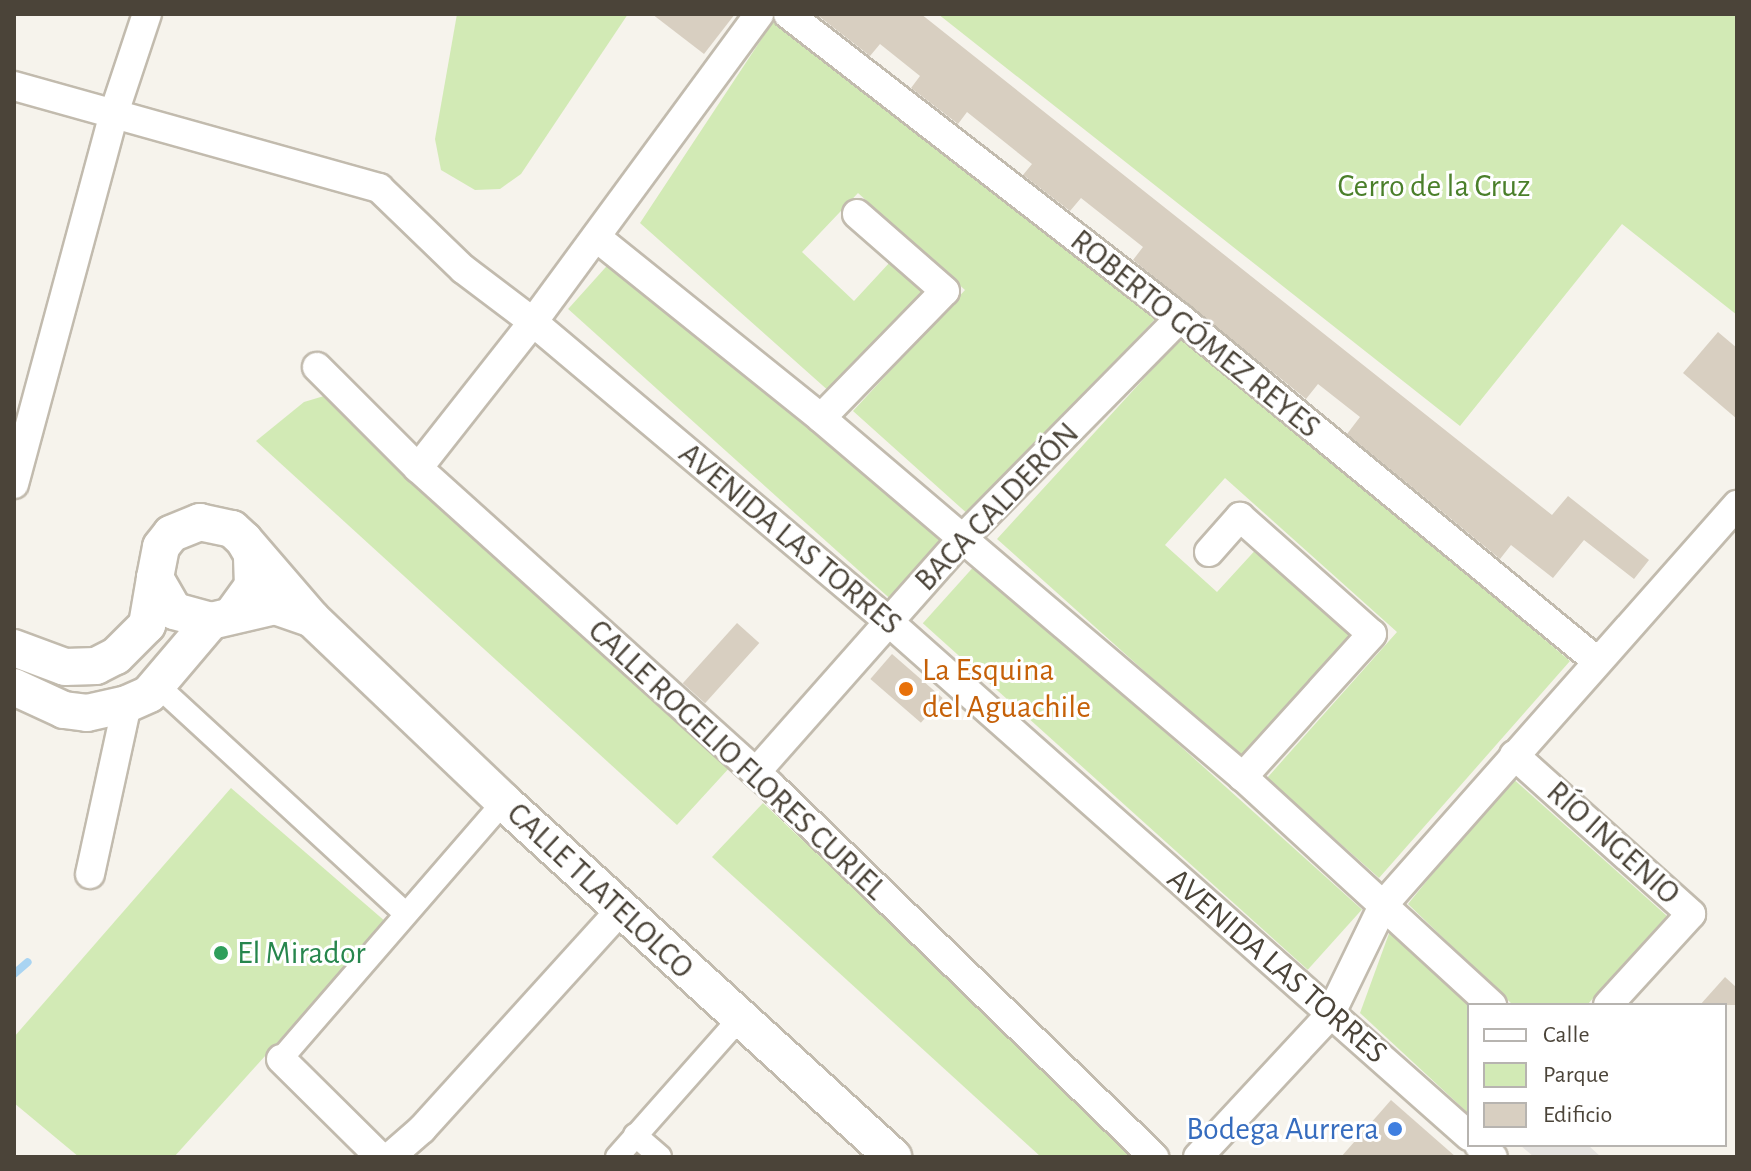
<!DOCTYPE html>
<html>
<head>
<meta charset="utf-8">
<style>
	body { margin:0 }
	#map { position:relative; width:1751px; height:1171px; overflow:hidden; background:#f6f3ec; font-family:"Alegreya Sans",sans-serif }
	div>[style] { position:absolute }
	.green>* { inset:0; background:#d2eab5; transform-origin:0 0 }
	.parking>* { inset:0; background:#e5e3e0 }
	.stream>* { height:8px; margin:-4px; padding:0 4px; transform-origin:4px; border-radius:4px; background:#a9d4f2 }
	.building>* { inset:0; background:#d8cfc1; transform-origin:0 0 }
	.roads { filter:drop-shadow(2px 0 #c2bbae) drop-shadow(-2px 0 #c2bbae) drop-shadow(0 2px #c2bbae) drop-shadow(0 -2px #c2bbae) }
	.pedestrian>* { height:22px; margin:-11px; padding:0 11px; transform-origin:11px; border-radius:11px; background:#fff }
	.minor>* { height:28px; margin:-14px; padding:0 14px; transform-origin:14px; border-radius:14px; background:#fff }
	.tertiary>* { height:36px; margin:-18px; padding:0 18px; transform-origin:18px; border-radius:18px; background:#fff }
	.dots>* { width:22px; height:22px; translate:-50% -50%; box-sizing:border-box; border:4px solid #fff; border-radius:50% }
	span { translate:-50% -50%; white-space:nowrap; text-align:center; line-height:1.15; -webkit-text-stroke:6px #fff; paint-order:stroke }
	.park-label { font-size:32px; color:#4a7f2a }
	.street-label { font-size:32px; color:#4b4439 }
	.food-label { font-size:32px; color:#c56008 }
	.left { translate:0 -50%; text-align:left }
	.leisure-label { font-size:32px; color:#27864d }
	.shop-label { font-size:32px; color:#366cbe }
	.right { translate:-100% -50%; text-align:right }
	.frame { position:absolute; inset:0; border:16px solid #4b4439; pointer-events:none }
	.legend { position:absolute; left:1467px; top:1003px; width:260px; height:144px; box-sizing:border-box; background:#fff; border:2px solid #b7b4b0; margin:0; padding:10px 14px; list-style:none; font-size:24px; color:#4b4439 }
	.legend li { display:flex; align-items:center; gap:16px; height:40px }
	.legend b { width:40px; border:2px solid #b7b4b0 }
</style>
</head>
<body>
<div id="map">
	<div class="green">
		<i style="clip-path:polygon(457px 14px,628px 14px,521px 174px,500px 189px,475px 190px,441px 170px,435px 139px)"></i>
		<i style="clip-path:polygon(938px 14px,1737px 14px,1737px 315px,1622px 224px,1460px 426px)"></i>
		<i style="clip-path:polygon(776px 17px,1157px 317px,970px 516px,853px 411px,965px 290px,858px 193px,802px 252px,854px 301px,891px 261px,926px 290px,831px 393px,640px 223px)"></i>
		<i style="left:623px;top:248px;width:437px;height:82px;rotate:42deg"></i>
		<i style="clip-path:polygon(1183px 336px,1570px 661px,1379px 878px,1267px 778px,1397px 632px,1225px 478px,1165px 545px,1217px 592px,1260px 545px,1355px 634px,1240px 757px,997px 539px)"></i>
		<i style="clip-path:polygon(324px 396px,731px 766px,677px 825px,256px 441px,304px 402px)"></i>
		<i style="left:977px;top:563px;width:518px;height:81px;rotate:42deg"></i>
		<i style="clip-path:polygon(1511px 777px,1667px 916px,1587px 1005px,1513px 1005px,1408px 904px)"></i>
		<i style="clip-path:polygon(231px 788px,386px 922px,174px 1157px,79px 1157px,14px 1103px,14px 1037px)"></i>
		<i style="clip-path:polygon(763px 803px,1140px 1157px,1041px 1157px,712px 857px)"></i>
		<i style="clip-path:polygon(1391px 928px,1469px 1005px,1469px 1114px,1360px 1013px)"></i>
	</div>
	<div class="parking">
		<i style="clip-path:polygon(1520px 1145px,1588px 1145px,1601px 1157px,1534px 1157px)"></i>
	</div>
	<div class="stream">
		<i style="left:14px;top:974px;width:18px;rotate:-41deg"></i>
	</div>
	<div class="building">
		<i style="clip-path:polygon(652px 14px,735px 14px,704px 54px)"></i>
		<i style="clip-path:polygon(816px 14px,921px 14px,1552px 515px,1568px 496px,1649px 560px,1634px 579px,1584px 540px,1553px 578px,1511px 545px,1500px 559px,1347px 434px,1360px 417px,1318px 384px,1306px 399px,1133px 260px,1143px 247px,1081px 198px,1070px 211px,1023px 175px,1032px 164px,967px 112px,958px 124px,911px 88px,920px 76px,880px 44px,870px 56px)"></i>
		<i style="clip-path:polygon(1718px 332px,1737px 348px,1737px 419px,1683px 373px)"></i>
		<i style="left:737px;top:623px;width:30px;height:81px;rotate:42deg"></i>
		<i style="left:892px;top:654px;width:67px;height:33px;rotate:41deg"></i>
		<i style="clip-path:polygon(1725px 977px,1737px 988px,1737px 1005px,1700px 1005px)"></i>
		<i style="clip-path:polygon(1391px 1100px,1456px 1157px,1341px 1157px)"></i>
	</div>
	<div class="roads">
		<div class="pedestrian">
			<i style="left:157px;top:685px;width:338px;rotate:42.6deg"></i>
			<i style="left:281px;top:1059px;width:340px;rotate:-49.1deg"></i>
			<i style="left:635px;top:1135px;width:33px;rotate:41deg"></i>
			<i style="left:617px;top:1157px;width:184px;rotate:-48.5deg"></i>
		</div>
		<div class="minor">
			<i style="left:788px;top:14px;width:496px;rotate:37.8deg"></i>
			<i style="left:1180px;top:318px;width:540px;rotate:39.44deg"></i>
			<i style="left:14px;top:86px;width:379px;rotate:15.6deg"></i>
			<i style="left:379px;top:188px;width:117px;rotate:44deg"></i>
			<i style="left:463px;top:269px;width:88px;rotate:37.1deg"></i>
			<i style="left:533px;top:322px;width:466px;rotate:40.1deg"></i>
			<i style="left:889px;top:622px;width:775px;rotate:41.55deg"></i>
			<i style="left:596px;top:237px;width:289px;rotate:38.8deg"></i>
			<i style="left:821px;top:418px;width:554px;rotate:40.39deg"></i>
			<i style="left:1243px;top:777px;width:338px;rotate:42.5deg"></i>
			<i style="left:317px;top:367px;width:143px;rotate:45deg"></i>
			<i style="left:418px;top:468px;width:474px;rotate:42deg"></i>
			<i style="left:770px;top:785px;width:535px;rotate:44.09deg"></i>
			<i style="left:821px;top:418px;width:177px;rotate:-45.7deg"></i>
			<i style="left:945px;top:291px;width:117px;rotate:-138.8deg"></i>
			<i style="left:418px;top:468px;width:186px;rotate:-51.8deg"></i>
			<i style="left:533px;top:322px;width:382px;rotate:-53.7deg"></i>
			<i style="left:14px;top:484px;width:384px;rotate:-74.9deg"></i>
			<i style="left:114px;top:113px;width:104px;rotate:-71.6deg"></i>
			<i style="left:1209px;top:552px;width:47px;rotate:-48.5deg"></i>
			<i style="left:1240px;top:517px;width:176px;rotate:41.6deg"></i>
			<i style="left:1372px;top:634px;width:193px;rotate:132.1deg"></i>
			<i style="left:1514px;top:755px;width:238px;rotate:41.9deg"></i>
			<i style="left:1691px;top:914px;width:123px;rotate:132.4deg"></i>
			<i style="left:756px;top:772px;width:312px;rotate:-48.5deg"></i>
			<i style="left:963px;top:538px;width:309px;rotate:-45.4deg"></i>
			<i style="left:90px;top:874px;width:174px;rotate:-77.7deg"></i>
			<i style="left:281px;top:1059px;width:139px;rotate:44.7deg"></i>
			<i style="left:1479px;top:1145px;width:18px;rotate:41deg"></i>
			<i style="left:390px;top:1157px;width:43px;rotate:-41.2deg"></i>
			<i style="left:422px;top:1129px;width:294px;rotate:-47.8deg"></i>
			<i style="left:1198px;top:1157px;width:194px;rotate:-47.1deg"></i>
			<i style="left:1330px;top:1015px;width:123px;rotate:-64.1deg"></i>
			<i style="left:1384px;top:904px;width:533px;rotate:-48.5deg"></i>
		</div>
		<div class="tertiary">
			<i style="left:244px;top:540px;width:104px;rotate:49.3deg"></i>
			<i style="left:312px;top:619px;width:265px;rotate:43.6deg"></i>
			<i style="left:504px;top:802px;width:527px;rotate:42.38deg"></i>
			<i style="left:234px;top:612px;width:32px;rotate:-54deg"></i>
			<i style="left:253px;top:586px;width:32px;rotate:-92deg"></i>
			<i style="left:252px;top:554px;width:16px;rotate:-120deg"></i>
			<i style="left:244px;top:540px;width:16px;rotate:-137deg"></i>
			<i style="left:232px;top:529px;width:33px;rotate:-168deg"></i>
			<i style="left:200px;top:522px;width:31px;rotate:158deg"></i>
			<i style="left:171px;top:534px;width:16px;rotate:128deg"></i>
			<i style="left:161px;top:547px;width:32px;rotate:101deg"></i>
			<i style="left:155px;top:578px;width:38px;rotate:60deg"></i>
			<i style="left:174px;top:611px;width:38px;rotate:15deg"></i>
			<i style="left:211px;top:621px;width:66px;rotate:-13.2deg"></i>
			<i style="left:275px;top:606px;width:39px;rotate:19deg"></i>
			<i style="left:14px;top:648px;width:54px;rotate:20.4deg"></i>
			<i style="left:65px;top:667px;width:31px;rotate:-2deg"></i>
			<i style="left:96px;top:666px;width:22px;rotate:-27deg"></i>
			<i style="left:116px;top:656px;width:44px;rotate:-45deg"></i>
			<i style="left:147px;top:625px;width:48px;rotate:-80.3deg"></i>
			<i style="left:14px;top:687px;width:55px;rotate:24.7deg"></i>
			<i style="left:64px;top:710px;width:23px;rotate:7deg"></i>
			<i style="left:87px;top:713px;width:41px;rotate:-12.7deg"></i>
			<i style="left:127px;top:704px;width:24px;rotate:-24deg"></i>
			<i style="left:149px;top:694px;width:96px;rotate:-49.7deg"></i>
		</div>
	</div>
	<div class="dots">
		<i style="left:906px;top:689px;background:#e8710a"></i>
		<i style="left:221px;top:953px;background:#2e9e5b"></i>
		<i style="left:1395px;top:1129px;background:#3f7fe0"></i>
	</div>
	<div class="park-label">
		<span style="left:1434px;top:186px">Cerro de la Cruz</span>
	</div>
	<div class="street-label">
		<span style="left:1195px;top:334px;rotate:39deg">ROBERTO GÓMEZ REYES</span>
		<span style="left:997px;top:507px;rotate:-46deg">BACA CALDERÓN</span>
		<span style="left:790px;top:539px;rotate:40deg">AVENIDA LAS TORRES</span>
		<span style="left:737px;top:760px;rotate:43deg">CALLE ROGELIO FLORES CURIEL</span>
		<span style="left:1613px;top:843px;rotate:42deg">RÍO INGENIO</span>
		<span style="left:600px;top:891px;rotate:43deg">CALLE TLATELOLCO</span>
		<span style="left:1277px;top:966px;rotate:41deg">AVENIDA LAS TORRES</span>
	</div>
	<div class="food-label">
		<span class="left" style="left:922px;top:689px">La Esquina<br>del Aguachile</span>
	</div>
	<div class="leisure-label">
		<span class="left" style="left:237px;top:953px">El Mirador</span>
	</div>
	<div class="shop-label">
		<span class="right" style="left:1379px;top:1129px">Bodega Aurrera</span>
	</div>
	<div class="frame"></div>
	<ul class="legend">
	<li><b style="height:10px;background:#fff"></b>Calle</li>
	<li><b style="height:22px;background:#d2eab5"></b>Parque</li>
	<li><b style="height:22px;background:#d8cfc1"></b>Edificio</li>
	</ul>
</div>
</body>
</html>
